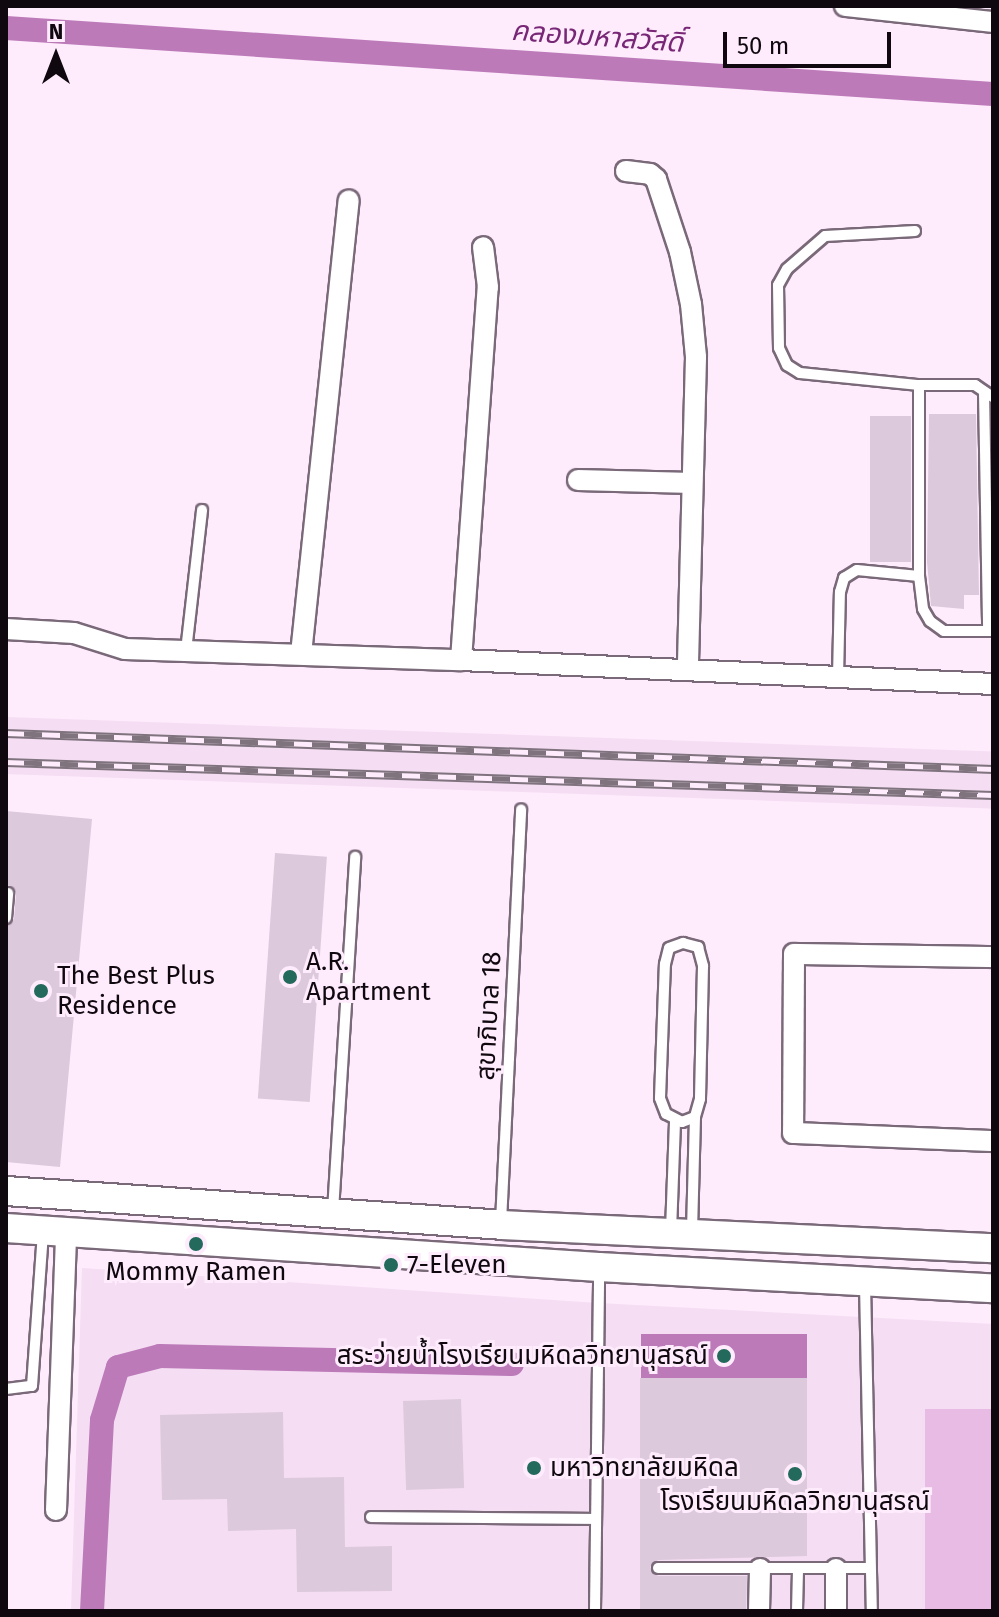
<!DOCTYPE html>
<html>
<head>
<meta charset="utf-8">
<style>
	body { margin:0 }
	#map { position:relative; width:999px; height:1617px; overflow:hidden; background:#feebfc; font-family:"Fira Sans","Noto Sans Thai",sans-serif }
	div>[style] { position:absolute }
	.built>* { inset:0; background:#f5ddf3; transform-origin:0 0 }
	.green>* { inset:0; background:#e7bbe4; transform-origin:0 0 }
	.water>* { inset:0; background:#bc7ab9; transform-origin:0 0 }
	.canal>* { height:24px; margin:-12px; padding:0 12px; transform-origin:12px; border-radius:12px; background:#bc7ab9 }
	.building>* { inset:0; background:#dcc9db; transform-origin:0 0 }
	.roads { filter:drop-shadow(2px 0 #7a6979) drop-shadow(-2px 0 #7a6979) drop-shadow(0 2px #7a6979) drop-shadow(0 -2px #7a6979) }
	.lane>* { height:10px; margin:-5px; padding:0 5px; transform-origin:5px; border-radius:5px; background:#fff }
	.street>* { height:20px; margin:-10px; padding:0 10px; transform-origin:10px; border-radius:10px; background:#fff }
	.secondary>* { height:28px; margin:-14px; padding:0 14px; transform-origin:14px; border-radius:14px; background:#fff }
	.rail>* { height:9px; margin-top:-4.5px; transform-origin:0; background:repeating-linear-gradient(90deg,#feebfc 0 18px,#7f737e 0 36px); box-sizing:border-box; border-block:2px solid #7f737e }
	.dots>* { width:22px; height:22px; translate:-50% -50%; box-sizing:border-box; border:4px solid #feebfc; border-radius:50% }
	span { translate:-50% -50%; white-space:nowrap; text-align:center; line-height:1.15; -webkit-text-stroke:6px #feebfc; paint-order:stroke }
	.poi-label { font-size:26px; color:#0f090f }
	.left { translate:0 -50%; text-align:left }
	.right { translate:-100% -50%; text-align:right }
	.street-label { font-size:26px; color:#0f090f }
	.water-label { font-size:28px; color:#772775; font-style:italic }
	.frame { position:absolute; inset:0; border:8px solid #0f090f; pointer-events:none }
	.north { position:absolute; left:16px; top:16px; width:80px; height:80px; -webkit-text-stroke:6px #feebfc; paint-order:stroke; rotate:0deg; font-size:22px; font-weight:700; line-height:32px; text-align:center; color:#0f090f }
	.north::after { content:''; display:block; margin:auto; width:28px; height:36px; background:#0f090f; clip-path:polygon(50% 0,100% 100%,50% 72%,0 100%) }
	.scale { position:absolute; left:723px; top:32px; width:168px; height:36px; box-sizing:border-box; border:4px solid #0f090f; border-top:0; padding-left:10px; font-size:24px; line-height:28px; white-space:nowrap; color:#0f090f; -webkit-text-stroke:6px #feebfc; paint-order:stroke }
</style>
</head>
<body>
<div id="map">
	<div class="built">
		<i style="left:6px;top:717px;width:988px;height:57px;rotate:2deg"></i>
		<i style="clip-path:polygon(82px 1268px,598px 1303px,993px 1324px,993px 1611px,71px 1611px)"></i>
	</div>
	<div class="green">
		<i style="left:993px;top:1409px;width:202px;height:68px;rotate:90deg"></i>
	</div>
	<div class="water">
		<i style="left:641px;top:1334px;width:166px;height:44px"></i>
	</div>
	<div class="canal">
		<i style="left:6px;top:28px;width:989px;rotate:3.83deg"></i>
		<i style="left:92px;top:1611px;width:191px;rotate:-87deg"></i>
		<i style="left:102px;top:1420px;width:55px;rotate:-73.2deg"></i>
		<i style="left:118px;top:1367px;width:43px;rotate:-14.7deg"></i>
		<i style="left:160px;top:1356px;width:352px;rotate:1.3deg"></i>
	</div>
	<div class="building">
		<i style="clip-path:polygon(929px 414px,976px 414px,979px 595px,964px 595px,964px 609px,931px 606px,927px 562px)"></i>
		<i style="left:870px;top:416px;width:41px;height:146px"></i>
		<i style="clip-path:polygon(6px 811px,92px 819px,60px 1167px,6px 1162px,6px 926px,14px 919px,16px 894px,13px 887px,6px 885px)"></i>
		<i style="left:275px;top:853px;width:52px;height:246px;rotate:4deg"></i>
		<i style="clip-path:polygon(640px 1378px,807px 1378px,807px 1556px,658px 1560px,650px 1567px,658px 1576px,747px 1576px,746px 1611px,640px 1611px)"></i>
		<i style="left:461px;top:1399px;width:89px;height:58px;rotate:88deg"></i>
		<i style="clip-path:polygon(283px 1412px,284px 1478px,344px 1477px,345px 1547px,392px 1546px,392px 1591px,297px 1592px,296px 1529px,228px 1531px,227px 1499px,162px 1500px,160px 1415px)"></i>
	</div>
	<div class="roads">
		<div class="lane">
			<i style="left:915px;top:231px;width:90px;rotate:176.8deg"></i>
			<i style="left:825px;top:236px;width:50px;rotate:139deg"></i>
			<i style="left:787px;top:269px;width:18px;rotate:119deg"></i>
			<i style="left:778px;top:285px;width:63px;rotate:89.1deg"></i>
			<i style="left:779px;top:348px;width:19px;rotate:65deg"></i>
			<i style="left:787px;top:365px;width:15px;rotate:32deg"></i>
			<i style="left:800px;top:373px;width:120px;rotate:5.8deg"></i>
			<i style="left:919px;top:385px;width:56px"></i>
			<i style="left:975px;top:385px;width:22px;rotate:34deg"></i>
			<i style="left:919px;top:385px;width:191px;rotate:90deg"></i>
			<i style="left:984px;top:392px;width:239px;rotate:89deg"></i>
			<i style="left:186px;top:651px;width:142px;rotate:-83.5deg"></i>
			<i style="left:838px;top:677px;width:85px;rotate:-88.7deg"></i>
			<i style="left:840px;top:592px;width:15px;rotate:-74deg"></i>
			<i style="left:844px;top:578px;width:15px;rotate:-32deg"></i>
			<i style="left:857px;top:570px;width:62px;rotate:5.5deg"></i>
			<i style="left:919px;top:576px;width:33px;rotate:83deg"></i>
			<i style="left:923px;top:609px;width:14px;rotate:60deg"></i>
			<i style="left:930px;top:621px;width:17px;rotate:36deg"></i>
			<i style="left:944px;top:631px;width:49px"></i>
			<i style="left:6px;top:918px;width:25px;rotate:-85deg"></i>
			<i style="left:683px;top:943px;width:16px;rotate:15deg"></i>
			<i style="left:698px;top:947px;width:20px;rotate:75deg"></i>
			<i style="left:703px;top:966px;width:133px;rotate:91.3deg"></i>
			<i style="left:700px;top:1099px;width:19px;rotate:106deg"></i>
			<i style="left:695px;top:1117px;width:14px;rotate:159deg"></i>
			<i style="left:682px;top:1122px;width:18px;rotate:-153deg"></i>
			<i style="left:666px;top:1114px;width:17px;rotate:-111deg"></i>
			<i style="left:660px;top:1098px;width:134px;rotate:-87.9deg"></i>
			<i style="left:665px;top:964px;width:16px;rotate:-76deg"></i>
			<i style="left:669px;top:948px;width:15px;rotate:-20deg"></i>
			<i style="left:333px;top:1211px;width:355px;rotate:-86.4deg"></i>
			<i style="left:501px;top:1222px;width:413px;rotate:-87.2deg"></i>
			<i style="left:671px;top:1231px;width:111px;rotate:-87.9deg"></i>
			<i style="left:692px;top:1231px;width:114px;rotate:-88.5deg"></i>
			<i style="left:865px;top:1284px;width:327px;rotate:88.8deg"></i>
			<i style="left:6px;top:1389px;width:26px;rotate:-7deg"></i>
			<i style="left:32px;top:1386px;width:154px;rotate:-85.9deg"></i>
			<i style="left:371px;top:1517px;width:225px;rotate:0.5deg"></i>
			<i style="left:658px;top:1568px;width:212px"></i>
			<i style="left:595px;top:1611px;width:342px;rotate:-89.3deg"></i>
			<i style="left:797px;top:1611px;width:41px;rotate:-88.6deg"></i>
		</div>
		<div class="street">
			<i style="left:845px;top:6px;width:149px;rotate:6.2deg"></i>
			<i style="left:626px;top:171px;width:24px;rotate:7deg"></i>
			<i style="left:650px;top:174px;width:8px;rotate:40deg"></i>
			<i style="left:656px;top:179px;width:77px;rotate:71.8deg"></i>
			<i style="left:680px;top:252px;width:53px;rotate:78.1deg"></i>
			<i style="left:691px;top:304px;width:53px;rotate:84.6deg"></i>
			<i style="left:696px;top:357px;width:313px;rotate:91.5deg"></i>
			<i style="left:578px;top:480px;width:114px;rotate:1.5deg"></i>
			<i style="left:6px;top:629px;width:68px;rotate:3.4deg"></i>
			<i style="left:74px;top:633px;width:53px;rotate:17.4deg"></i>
			<i style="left:125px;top:649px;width:336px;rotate:1.9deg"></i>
			<i style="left:461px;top:660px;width:533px;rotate:2.58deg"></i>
			<i style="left:301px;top:654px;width:456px;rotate:-84deg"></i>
			<i style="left:461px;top:660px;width:374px;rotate:-85.9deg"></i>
			<i style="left:488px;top:287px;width:40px;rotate:-97.1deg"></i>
			<i style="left:993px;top:957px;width:199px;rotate:-179.1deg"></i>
			<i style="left:794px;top:954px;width:179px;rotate:90.3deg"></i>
			<i style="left:793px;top:1133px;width:200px;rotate:2.3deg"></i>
			<i style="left:56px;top:1510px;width:278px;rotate:-87.9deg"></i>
			<i style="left:759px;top:1611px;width:42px;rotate:-88.6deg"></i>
			<i style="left:836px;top:1611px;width:42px;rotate:-90deg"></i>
		</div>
		<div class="secondary">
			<i style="left:6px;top:1191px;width:496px;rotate:3.9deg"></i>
			<i style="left:501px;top:1225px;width:493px;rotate:2.7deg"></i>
			<i style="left:6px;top:1228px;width:594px;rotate:3.76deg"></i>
			<i style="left:599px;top:1267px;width:395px;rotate:3.1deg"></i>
		</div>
	</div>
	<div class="rail">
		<i style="left:6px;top:733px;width:988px;rotate:2.09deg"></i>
		<i style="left:6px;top:762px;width:988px;rotate:1.91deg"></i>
	</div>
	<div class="dots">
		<i style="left:290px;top:977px;background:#23695c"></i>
		<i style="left:41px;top:991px;background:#23695c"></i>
		<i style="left:196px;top:1244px;background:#23695c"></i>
		<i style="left:391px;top:1265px;background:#23695c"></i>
		<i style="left:724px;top:1356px;background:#23695c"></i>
		<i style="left:534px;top:1468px;background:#23695c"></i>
		<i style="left:795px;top:1474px;background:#23695c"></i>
	</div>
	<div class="poi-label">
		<span class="left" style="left:306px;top:977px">A.R.<br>Apartment</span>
		<span class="left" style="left:57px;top:991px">The Best Plus<br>Residence</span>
		<span class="left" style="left:407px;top:1265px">7-Eleven</span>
		<span style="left:196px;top:1272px">Mommy Ramen</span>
		<span class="right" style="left:708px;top:1356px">สระว่ายน้ำโรงเรียนมหิดลวิทยานุสรณ์</span>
		<span class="left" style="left:550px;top:1468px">มหาวิทยาลัยมหิดล</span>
		<span style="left:795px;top:1502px">โรงเรียนมหิดลวิทยานุสรณ์</span>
	</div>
	<div class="street-label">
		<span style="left:489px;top:1016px;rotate:-87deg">สุขาภิบาล 18</span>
	</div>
	<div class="water-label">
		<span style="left:597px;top:37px;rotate:4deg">คลองมหาสวัสดิ์</span>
	</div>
	<div class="frame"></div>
	<div class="north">N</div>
	<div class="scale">50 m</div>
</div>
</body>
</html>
